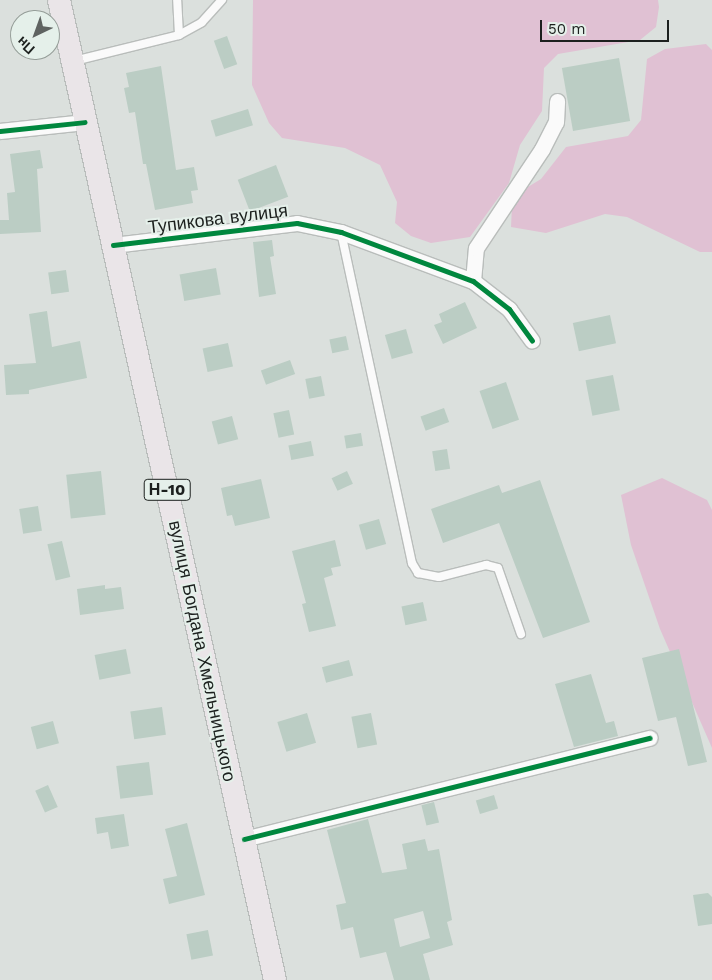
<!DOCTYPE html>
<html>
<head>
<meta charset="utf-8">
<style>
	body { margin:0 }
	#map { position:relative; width:712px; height:980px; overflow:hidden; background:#dbe0dd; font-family:"Work Sans",sans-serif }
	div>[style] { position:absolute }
	.green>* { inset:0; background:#e0c1d3 }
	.building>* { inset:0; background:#bbcdc4; transform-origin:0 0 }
	.roads { filter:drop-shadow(1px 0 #b9bdbb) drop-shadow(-1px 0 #b9bdbb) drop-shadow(0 1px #b9bdbb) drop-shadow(0 -1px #b9bdbb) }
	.lane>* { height:8px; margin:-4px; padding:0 4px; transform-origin:4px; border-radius:4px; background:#fafafa }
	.street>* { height:15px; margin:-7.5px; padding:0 7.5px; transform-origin:7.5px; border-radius:7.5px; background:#fafafa }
	.primary>* { height:22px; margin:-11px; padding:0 11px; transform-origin:11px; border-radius:11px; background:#eae5e8 }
	.cycleway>* { height:5px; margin:-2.5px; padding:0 2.5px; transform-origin:2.5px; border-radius:2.5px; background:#00873e }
	span { translate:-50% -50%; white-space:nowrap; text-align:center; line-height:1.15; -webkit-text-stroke:4px #e5f0ea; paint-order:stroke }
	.shield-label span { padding:1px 4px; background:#e5f0ea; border:1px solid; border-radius:4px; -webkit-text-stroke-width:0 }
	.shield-label { font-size:16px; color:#1c201e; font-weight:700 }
	.street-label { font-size:18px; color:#1c201e }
	.north { position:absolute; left:10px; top:10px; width:50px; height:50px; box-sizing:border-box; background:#e5f0ea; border:1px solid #959d98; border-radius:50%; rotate:222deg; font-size:14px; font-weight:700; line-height:20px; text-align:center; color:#1c201e }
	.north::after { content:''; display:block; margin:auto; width:18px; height:22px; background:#5f6361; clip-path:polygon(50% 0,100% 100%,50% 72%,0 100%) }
	.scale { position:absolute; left:540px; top:20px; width:129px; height:22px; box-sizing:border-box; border:2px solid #1c201e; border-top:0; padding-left:6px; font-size:15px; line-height:18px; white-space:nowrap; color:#1c201e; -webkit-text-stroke:4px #e5f0ea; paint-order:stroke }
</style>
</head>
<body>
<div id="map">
	<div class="green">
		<i style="clip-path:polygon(253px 0,658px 0,659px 7px,656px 27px,640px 40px,558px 54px,544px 68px,542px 111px,520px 145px,509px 183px,470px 237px,431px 243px,411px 236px,395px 223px,397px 202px,380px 165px,345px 148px,282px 138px,269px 123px,252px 85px)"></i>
		<i style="clip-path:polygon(706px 44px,712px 50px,712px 252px,700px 252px,627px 217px,605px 214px,546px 233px,511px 227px,512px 206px,523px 190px,541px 179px,566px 147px,628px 136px,641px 120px,647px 59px,665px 49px)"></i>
		<i style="clip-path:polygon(662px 478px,707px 500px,712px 510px,712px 748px,660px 629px,631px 545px,621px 495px)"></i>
	</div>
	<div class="building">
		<i style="left:227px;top:36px;width:30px;height:14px;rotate:70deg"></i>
		<i style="left:619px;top:58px;width:64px;height:58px;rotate:80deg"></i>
		<i style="clip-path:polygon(161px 66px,176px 170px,194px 167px,198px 190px,191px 191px,193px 203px,155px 210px,146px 164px,143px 164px,135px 112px,129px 113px,124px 88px,129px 87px,126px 73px)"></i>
		<i style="left:248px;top:109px;width:17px;height:39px;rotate:73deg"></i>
		<i style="clip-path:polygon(40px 150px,43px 168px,37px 169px,41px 232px,0 234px,0 220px,9px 220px,7px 193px,15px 192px,10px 154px)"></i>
		<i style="left:276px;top:165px;width:34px;height:41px;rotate:69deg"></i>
		<i style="clip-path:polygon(272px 240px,274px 256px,270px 257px,276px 294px,259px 297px,253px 242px)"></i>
		<i style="left:216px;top:268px;width:27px;height:37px;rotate:80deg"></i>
		<i style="left:66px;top:270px;width:22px;height:18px;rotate:82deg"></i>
		<i style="clip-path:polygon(465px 302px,477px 328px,443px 344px,434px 325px,442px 322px,439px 314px)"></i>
		<i style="clip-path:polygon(47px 311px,52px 347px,80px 341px,87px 378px,29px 390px,29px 394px,6px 395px,4px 365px,36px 363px,29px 314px)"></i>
		<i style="left:610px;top:315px;width:29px;height:38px;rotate:78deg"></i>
		<i style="left:406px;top:329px;width:25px;height:22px;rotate:74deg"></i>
		<i style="left:346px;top:336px;width:14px;height:17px;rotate:78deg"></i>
		<i style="left:228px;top:343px;width:24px;height:26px;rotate:78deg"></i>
		<i style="left:290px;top:360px;width:15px;height:31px;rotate:70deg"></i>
		<i style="left:613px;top:375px;width:36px;height:28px;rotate:79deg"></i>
		<i style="left:321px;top:376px;width:20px;height:16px;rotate:79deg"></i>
		<i style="left:506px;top:382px;width:40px;height:28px;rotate:71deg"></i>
		<i style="left:444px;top:408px;width:15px;height:25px;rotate:70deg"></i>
		<i style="left:289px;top:410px;width:25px;height:16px;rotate:78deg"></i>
		<i style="left:232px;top:416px;width:24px;height:21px;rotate:75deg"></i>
		<i style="left:361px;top:433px;width:13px;height:17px;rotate:81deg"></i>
		<i style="left:311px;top:441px;width:15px;height:23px;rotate:79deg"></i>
		<i style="left:447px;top:449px;width:20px;height:15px;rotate:81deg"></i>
		<i style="left:101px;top:471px;width:44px;height:35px;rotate:84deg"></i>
		<i style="left:347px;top:471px;width:14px;height:17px;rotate:65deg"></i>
		<i style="clip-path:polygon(261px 479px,270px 518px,235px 526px,232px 515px,227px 516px,221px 488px)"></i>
		<i style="clip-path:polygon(540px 480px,590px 622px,543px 638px,499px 523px,443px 543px,431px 509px,499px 485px,502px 493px)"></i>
		<i style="left:38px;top:506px;width:25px;height:19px;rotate:81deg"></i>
		<i style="left:379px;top:519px;width:26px;height:21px;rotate:74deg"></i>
		<i style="clip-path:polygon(335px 540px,341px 566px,331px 568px,333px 575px,324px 578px,336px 626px,309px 632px,302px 604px,306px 603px,292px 551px)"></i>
		<i style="left:62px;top:541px;width:37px;height:15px;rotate:77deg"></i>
		<i style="clip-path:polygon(105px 585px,105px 589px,121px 587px,124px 609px,80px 615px,77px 589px)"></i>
		<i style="left:423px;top:602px;width:19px;height:22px;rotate:78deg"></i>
		<i style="left:126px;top:649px;width:25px;height:32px;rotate:79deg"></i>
		<i style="clip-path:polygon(679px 649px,707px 762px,688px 766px,676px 717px,658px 721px,642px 658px)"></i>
		<i style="left:349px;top:660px;width:16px;height:28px;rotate:75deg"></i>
		<i style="clip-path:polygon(591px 674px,606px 723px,614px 721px,618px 736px,574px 747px,555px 684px)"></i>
		<i style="left:162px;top:707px;width:28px;height:32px;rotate:82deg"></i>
		<i style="left:307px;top:713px;width:31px;height:31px;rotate:73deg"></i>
		<i style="left:371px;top:713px;width:32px;height:20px;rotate:79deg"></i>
		<i style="left:53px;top:721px;width:23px;height:23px;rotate:75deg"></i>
		<i style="left:149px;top:762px;width:33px;height:33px;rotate:83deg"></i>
		<i style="left:48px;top:785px;width:24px;height:14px;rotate:66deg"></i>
		<i style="left:494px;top:795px;width:14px;height:19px;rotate:73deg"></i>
		<i style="left:434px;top:802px;width:21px;height:13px;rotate:76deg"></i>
		<i style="clip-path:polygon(124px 814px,129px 846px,111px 849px,108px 832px,97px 834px,95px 818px)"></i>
		<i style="clip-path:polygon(evenodd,368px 819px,382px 873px,407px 869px,402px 844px,425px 839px,428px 851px,439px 849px,452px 920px,447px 922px,453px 945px,423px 954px,430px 980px,394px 980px,386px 952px,360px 958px,353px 927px,341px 930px,336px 905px,346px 903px,327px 830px,368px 819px,423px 911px,430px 938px,400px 947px,394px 919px,423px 911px)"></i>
		<i style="clip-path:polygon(187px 823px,205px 895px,169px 904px,163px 879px,177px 876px,165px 829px)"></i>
		<i style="clip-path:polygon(708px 893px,712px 897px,712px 924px,698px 926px,693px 895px)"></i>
		<i style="left:208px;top:930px;width:26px;height:22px;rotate:79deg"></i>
	</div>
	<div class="roads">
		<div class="lane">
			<i style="left:179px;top:35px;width:26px;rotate:-29deg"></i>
			<i style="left:202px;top:22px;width:30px;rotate:-48deg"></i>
			<i style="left:74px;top:61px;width:108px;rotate:-13.9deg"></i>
			<i style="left:179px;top:35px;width:35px;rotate:-93deg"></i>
			<i style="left:341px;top:232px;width:339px;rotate:77.9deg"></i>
			<i style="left:412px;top:563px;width:12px;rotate:59deg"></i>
			<i style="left:418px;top:573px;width:21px;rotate:11deg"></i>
			<i style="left:439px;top:577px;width:49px;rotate:-14.3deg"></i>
			<i style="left:486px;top:565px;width:12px;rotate:14deg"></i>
			<i style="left:498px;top:568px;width:70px;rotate:70.8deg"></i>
		</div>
		<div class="street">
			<i style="left:0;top:131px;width:85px;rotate:-6deg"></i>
			<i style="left:113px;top:245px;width:185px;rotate:-6.8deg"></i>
			<i style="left:297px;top:223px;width:45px;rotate:11.6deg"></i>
			<i style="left:341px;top:232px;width:141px;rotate:20.4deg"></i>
			<i style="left:473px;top:281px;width:46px;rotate:37.9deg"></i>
			<i style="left:509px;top:309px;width:39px;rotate:54deg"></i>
			<i style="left:473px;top:281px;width:33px;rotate:-85deg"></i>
			<i style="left:476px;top:248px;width:119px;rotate:-56.3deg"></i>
			<i style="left:542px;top:149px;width:30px;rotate:-63deg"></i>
			<i style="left:556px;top:122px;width:21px;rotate:-87deg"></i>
			<i style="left:244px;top:839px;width:418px;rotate:-14deg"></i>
		</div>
		<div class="primary">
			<i style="left:59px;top:0;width:1004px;rotate:77.57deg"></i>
		</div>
	</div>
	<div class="cycleway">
		<i style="left:0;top:131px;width:85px;rotate:-6deg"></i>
		<i style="left:113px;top:245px;width:185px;rotate:-6.8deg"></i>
		<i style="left:297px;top:223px;width:45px;rotate:11.6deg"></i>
		<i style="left:341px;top:232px;width:141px;rotate:20.4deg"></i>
		<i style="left:473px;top:281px;width:46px;rotate:37.9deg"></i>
		<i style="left:509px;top:309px;width:39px;rotate:54deg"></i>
		<i style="left:244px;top:839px;width:418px;rotate:-14deg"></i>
	</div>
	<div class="shield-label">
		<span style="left:167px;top:490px">Н-10</span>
	</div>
	<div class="street-label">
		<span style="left:218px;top:219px;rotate:-7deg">Тупикова вулиця</span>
		<span style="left:202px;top:651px;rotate:78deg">вулиця Богдана Хмельницького</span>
	</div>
	<div class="north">Пн</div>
	<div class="scale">50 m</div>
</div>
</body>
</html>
